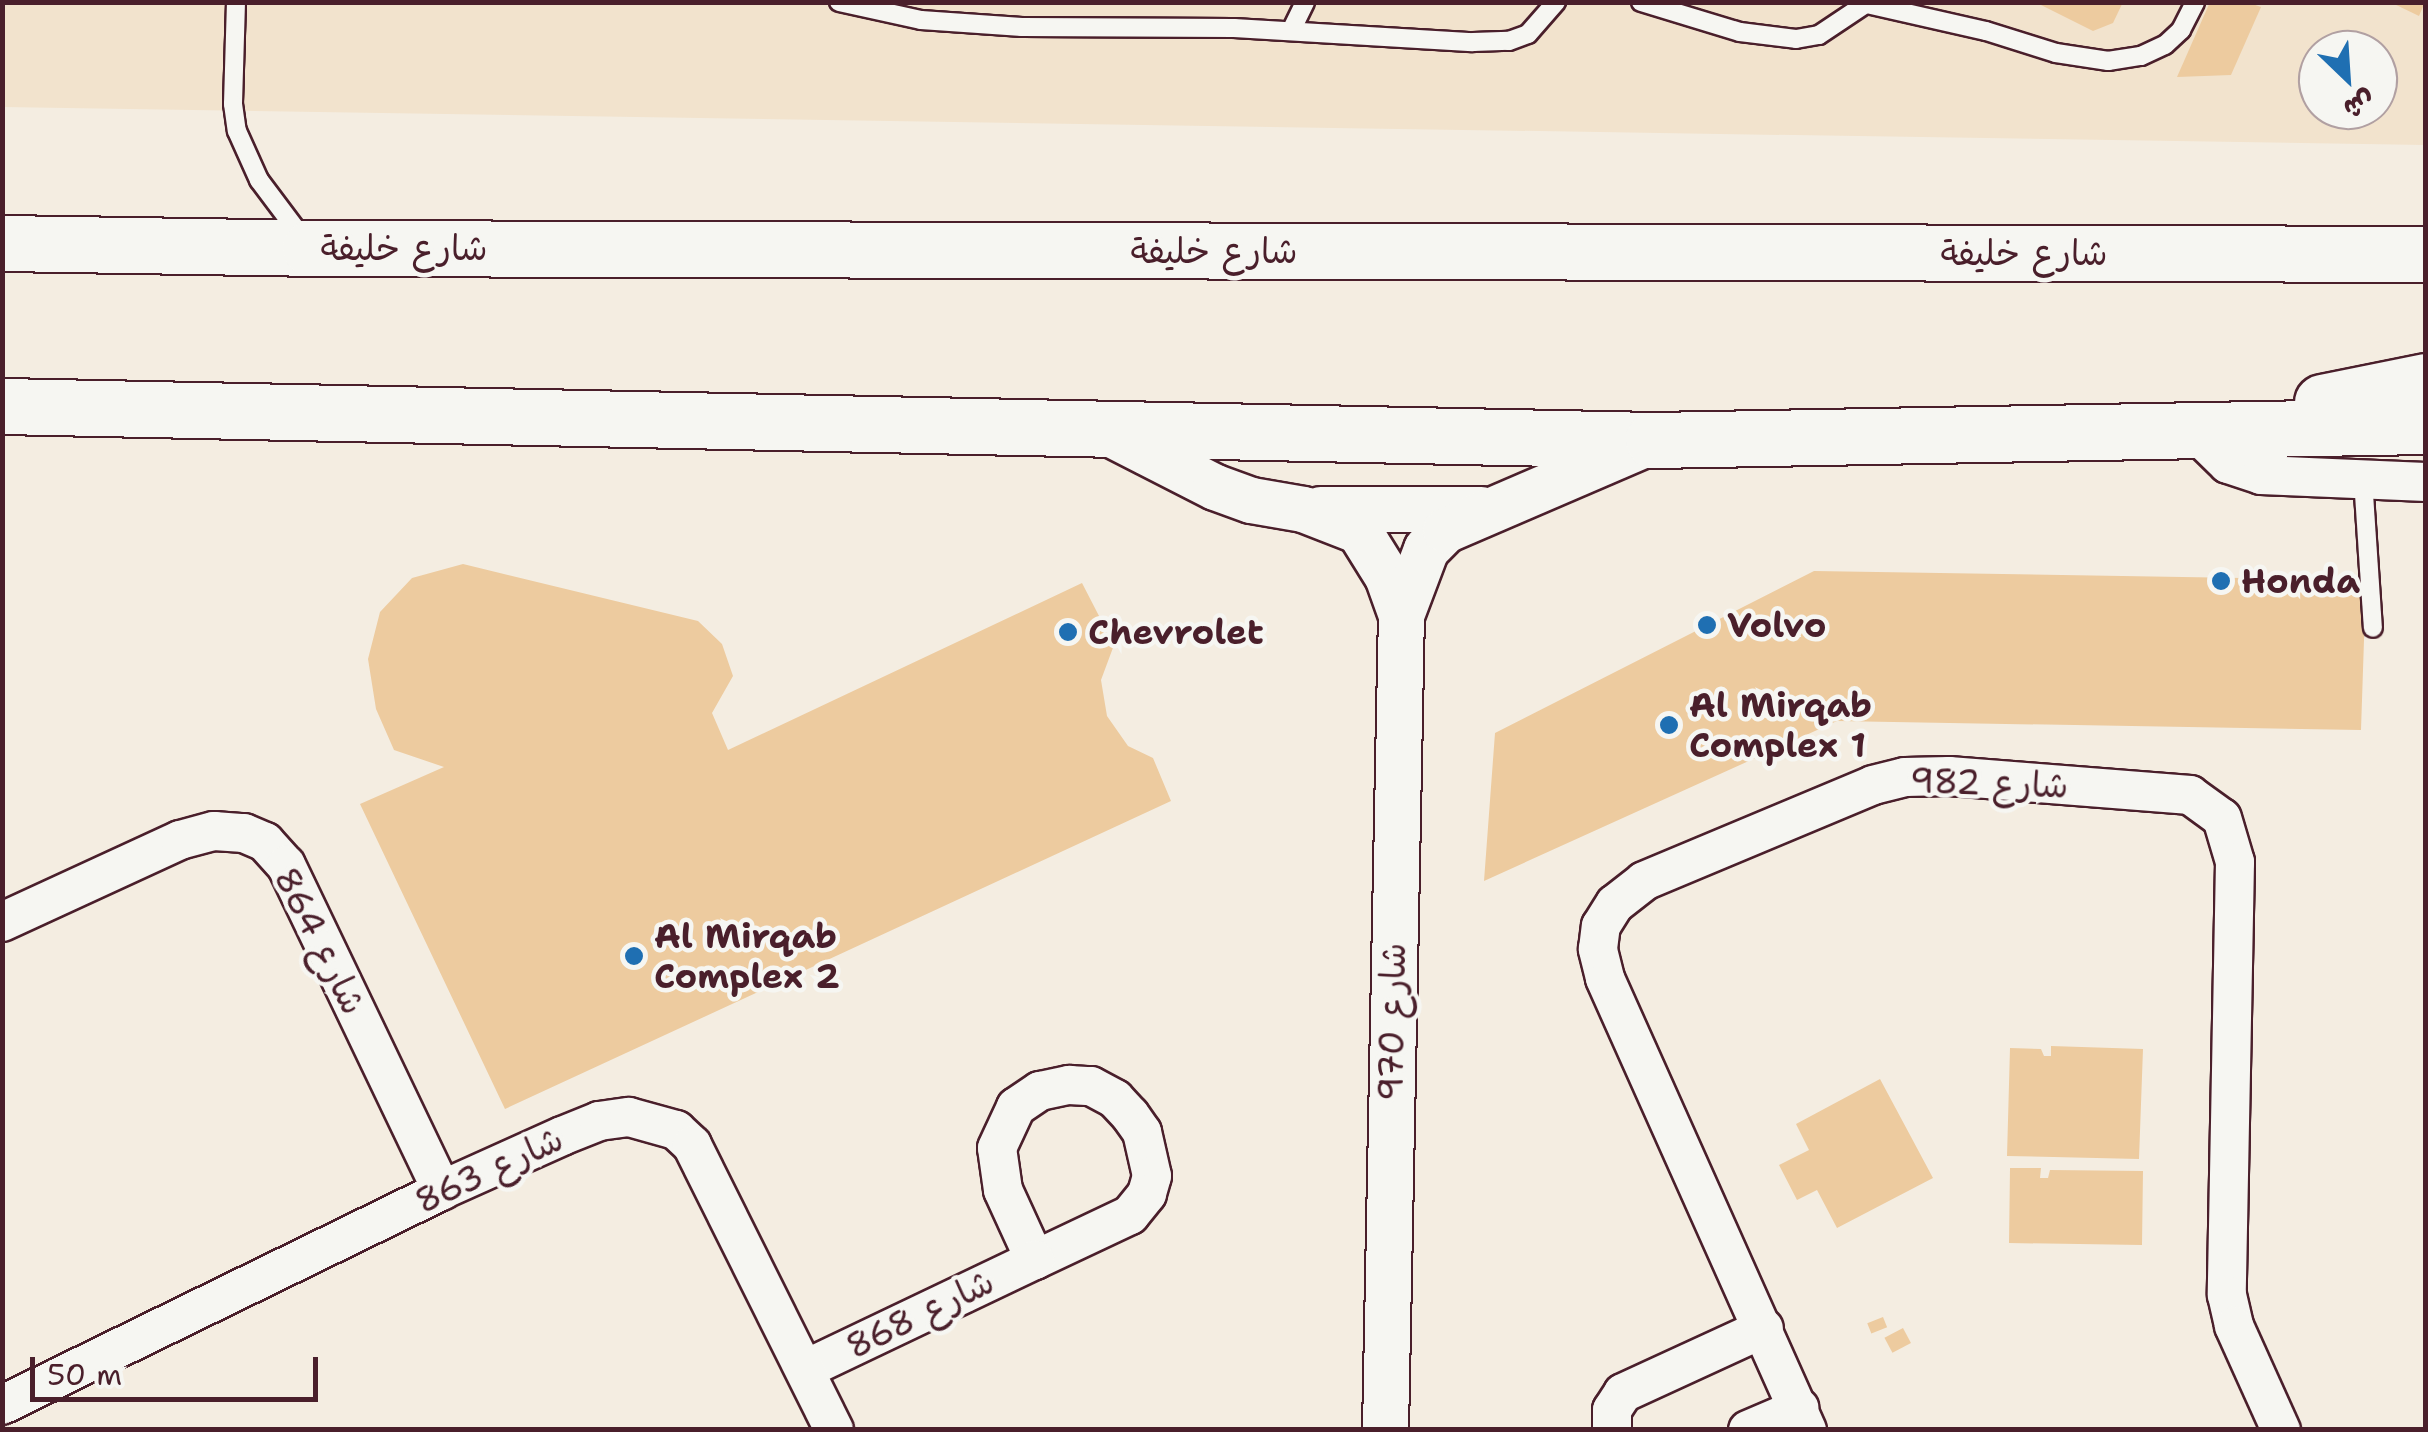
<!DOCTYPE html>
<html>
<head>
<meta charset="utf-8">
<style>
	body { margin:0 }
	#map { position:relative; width:2428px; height:1432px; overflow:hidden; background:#f4ede1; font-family:"Shantell Sans","Playpen Sans Arabic",sans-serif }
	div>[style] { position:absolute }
	.built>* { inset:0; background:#f2e3cd }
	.building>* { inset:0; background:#edcb9f; transform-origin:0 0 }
	.roads { filter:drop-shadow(2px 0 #4a1f2b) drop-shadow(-2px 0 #4a1f2b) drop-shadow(0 2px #4a1f2b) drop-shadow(0 -2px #4a1f2b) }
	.service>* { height:18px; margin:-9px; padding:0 9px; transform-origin:9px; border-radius:9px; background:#f6f6f2 }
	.minor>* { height:38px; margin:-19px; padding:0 19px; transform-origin:19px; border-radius:19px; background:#f6f6f2 }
	.tertiary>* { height:45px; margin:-22.5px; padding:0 22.5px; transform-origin:22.5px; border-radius:22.5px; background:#f6f6f2 }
	.primary>* { height:55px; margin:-27.5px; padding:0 27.5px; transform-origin:27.5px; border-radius:27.5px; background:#f6f6f2 }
	.dots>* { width:28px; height:28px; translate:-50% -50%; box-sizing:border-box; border:5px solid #f6f6f2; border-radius:50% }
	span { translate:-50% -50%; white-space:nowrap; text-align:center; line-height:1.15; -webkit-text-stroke:9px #f6f6f2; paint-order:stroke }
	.street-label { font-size:35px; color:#4a1f2b }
	.poi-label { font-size:35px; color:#4a1f2b; font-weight:700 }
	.left { translate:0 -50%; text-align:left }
	.frame { position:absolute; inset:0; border:5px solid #4a1f2b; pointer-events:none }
	.north { position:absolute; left:2298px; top:30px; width:100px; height:100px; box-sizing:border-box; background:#f6f6f2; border:2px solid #b1a0a2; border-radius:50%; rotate:155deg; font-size:28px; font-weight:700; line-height:40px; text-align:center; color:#4a1f2b }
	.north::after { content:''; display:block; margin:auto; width:35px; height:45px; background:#1f6fb2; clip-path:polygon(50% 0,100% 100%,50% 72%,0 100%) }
	.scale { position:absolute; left:30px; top:1357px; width:288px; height:45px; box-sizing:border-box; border:5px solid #4a1f2b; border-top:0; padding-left:12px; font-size:30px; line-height:35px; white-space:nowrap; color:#4a1f2b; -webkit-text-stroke:8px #f6f6f2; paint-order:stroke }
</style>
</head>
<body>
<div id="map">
	<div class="built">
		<i style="clip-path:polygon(evenodd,3px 2px,2426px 3px,2425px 145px,3px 107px,3px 2px,2318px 50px,2378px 50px,2378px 110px,2318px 110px,2318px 50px)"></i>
	</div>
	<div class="building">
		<i style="clip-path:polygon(2035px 2px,2123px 2px,2113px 23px,2093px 31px)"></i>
		<i style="clip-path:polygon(2210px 2px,2247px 2px,2261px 7px,2231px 75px,2177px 77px)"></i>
		<i style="clip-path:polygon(2390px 2px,2425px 2px,2419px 16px)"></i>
		<i style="clip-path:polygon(463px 564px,698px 621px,722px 644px,733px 676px,712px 713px,728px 750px,1082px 583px,1114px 645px,1101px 680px,1107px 716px,1128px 746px,1153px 758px,1171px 801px,505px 1109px,360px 804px,444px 767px,394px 750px,376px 709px,368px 659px,380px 612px,412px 578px)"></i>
		<i style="clip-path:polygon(1814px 571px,2366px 580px,2361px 730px,1837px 721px,1484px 881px,1495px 733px)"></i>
		<i style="clip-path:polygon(2051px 1046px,2143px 1049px,2139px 1159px,2007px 1156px,2010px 1048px,2041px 1049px,2044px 1056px,2051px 1056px)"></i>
		<i style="clip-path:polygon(1880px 1079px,1933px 1178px,1837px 1228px,1817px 1190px,1797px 1200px,1779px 1165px,1809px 1150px,1796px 1124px)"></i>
		<i style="clip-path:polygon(2010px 1168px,2041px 1168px,2040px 1178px,2048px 1178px,2050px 1170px,2143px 1171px,2142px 1245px,2009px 1243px)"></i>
		<i style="left:1883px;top:1317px;width:11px;height:17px;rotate:68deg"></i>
		<i style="left:1903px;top:1328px;width:17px;height:21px;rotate:62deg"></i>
	</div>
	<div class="roads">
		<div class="service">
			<i style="left:236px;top:2px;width:102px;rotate:91.7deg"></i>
			<i style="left:233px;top:104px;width:27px;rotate:82deg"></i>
			<i style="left:237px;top:131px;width:54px;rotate:65.8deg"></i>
			<i style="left:259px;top:180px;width:75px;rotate:53.1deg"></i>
			<i style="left:839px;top:2px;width:84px;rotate:12.4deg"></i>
			<i style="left:921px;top:20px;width:101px;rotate:4deg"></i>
			<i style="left:1022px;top:27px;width:212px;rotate:0.3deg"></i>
			<i style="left:1234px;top:28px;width:239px;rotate:3.4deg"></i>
			<i style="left:1473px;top:42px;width:36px;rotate:-2deg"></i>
			<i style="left:1509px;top:41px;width:20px;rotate:-20deg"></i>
			<i style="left:1528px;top:34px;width:43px;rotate:-48.8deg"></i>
			<i style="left:1641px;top:2px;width:103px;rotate:16.9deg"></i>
			<i style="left:1740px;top:32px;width:56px;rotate:7.1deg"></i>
			<i style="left:1796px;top:39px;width:23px;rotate:-10deg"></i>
			<i style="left:1819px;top:35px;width:54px;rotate:-33.7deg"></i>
			<i style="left:1858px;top:2px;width:131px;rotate:12.8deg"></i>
			<i style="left:1986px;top:31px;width:73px;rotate:17.4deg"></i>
			<i style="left:2056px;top:53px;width:53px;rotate:8.7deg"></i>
			<i style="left:2108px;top:61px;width:33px;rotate:-9deg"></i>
			<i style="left:2141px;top:56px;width:26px;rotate:-25deg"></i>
			<i style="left:2165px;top:45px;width:22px;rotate:-43deg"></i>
			<i style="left:2181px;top:30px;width:31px;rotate:-63deg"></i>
			<i style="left:1291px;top:31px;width:32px;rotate:-64deg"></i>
			<i style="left:2363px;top:479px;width:149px;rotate:86.2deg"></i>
		</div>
		<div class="minor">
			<i style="left:2192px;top:429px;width:50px;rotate:44.2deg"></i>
			<i style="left:2228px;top:464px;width:35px;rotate:18deg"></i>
			<i style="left:2261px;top:475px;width:165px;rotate:2.4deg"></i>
			<i style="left:2px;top:922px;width:196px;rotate:-24.7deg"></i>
			<i style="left:180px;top:840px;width:35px;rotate:-15deg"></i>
			<i style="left:214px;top:831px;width:30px;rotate:4deg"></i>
			<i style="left:244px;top:833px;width:23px;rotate:23deg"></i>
			<i style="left:265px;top:842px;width:31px;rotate:48deg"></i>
			<i style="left:286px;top:865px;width:361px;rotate:64.4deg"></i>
			<i style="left:1069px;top:1085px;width:22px;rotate:3deg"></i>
			<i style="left:1091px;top:1086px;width:27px;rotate:28deg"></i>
			<i style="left:1115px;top:1099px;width:22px;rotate:47deg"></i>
			<i style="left:1130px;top:1115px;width:21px;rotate:55deg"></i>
			<i style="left:1142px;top:1132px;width:45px;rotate:77.2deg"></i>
			<i style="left:1152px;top:1176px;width:19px;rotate:106deg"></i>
			<i style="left:1147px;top:1194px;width:27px;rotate:129deg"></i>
			<i style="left:1130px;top:1215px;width:105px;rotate:154.7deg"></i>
			<i style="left:1035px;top:1260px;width:77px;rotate:-114.6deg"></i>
			<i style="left:1003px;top:1190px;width:42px;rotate:-98.1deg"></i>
			<i style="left:997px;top:1148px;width:45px;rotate:-65.1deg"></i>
			<i style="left:1016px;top:1107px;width:29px;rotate:-34deg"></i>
			<i style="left:1040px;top:1091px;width:30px;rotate:-12deg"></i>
			<i style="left:806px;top:1369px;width:254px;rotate:-25.5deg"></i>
			<i style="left:2px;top:1405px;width:490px;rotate:-26deg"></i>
			<i style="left:442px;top:1190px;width:132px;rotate:-24.2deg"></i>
			<i style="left:562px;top:1136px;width:40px;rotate:-22deg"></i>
			<i style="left:599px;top:1121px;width:30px;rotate:-8deg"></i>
			<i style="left:629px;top:1117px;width:49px;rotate:15.5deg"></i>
			<i style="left:676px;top:1130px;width:22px;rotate:43deg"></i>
			<i style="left:692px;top:1145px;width:318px;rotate:63.5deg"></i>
			<i style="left:1612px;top:1430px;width:20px;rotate:-90deg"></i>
			<i style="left:1612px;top:1410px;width:20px;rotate:-57deg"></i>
			<i style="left:1623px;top:1393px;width:155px;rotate:-24.7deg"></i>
			<i style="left:1748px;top:1430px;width:56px;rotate:-23.3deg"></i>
			<i style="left:1807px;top:1430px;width:495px;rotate:-114.1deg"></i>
			<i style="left:1605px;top:978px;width:30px;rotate:-104deg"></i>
			<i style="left:1598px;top:949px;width:23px;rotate:-83deg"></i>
			<i style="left:1601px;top:926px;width:26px;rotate:-58deg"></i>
			<i style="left:1615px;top:904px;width:37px;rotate:-38deg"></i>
			<i style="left:1644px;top:881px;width:248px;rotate:-22.7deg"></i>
			<i style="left:1873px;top:785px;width:33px;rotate:-14deg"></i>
			<i style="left:1905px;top:777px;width:44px;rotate:-1.3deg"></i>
			<i style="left:1949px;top:776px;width:242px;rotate:4.5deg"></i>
			<i style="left:2190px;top:795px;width:39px;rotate:36deg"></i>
			<i style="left:2222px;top:818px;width:46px;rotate:73.5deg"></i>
			<i style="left:2235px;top:862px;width:433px;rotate:91.1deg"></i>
			<i style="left:2227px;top:1295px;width:32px;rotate:77deg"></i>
			<i style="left:2234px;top:1326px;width:114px;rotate:65.7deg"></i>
		</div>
		<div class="tertiary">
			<i style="left:1105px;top:431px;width:123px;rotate:27deg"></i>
			<i style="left:1215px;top:487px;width:38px;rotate:20deg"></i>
			<i style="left:1251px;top:500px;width:53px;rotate:9.8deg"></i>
			<i style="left:1303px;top:509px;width:60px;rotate:21.4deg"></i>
			<i style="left:1359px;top:531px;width:53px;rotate:58.1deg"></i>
			<i style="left:1387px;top:576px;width:41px;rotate:70.3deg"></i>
			<i style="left:1320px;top:509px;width:161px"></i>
			<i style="left:1385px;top:1430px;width:815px;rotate:-88.88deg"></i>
			<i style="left:1401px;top:615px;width:71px;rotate:-69.3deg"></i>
			<i style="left:1426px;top:549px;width:27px;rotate:-45deg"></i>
			<i style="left:1445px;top:530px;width:225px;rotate:-23.3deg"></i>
		</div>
		<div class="primary">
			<i style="left:2px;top:243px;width:308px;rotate:0.9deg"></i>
			<i style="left:310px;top:248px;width:2116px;rotate:0.16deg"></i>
			<i style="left:2322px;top:402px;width:106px;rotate:-11.4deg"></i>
			<i style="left:2px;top:406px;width:1651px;rotate:1.18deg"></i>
			<i style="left:1653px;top:440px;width:773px;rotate:-1.04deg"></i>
		</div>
	</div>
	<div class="dots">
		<i style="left:2221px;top:581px;background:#1f6fb2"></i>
		<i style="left:1707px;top:625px;background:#1f6fb2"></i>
		<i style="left:1068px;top:632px;background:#1f6fb2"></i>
		<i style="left:1669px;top:725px;background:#1f6fb2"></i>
		<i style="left:634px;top:956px;background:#1f6fb2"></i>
	</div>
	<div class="street-label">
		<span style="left:404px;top:248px">شارع خليفة</span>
		<span style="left:1214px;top:251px">شارع خليفة</span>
		<span style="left:2024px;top:253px">شارع خليفة</span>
		<span style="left:1989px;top:783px;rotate:2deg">شارع 982</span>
		<span style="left:320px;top:941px;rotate:63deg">شارع 864</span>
		<span style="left:1392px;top:1022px;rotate:-89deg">شارع 970</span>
		<span style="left:489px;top:1170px;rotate:-25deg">شارع 863</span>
		<span style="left:920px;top:1314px;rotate:-26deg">شارع 868</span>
	</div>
	<div class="poi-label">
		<span class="left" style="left:2241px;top:581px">Honda</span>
		<span class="left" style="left:1727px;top:625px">Volvo</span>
		<span class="left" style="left:1088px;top:632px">Chevrolet</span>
		<span class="left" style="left:1689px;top:725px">Al Mirqab<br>Complex 1</span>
		<span class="left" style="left:654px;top:956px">Al Mirqab<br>Complex 2</span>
	</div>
	<div class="frame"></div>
	<div class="north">ش</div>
	<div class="scale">50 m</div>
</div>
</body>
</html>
